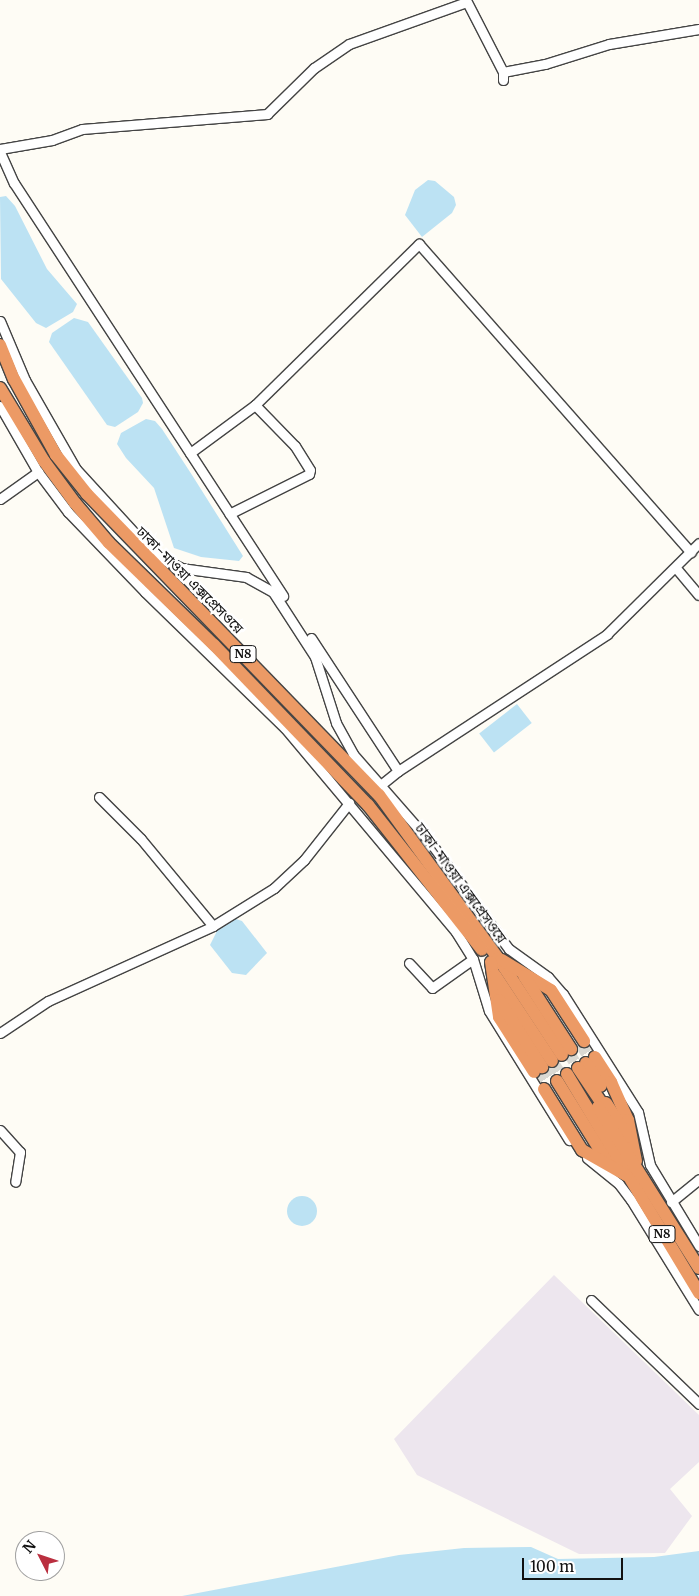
<!DOCTYPE html>
<html>
<head>
<meta charset="utf-8">
<style>
	body { margin:0 }
	#map { position:relative; width:699px; height:1596px; overflow:hidden; background:#fefcf5; font-family:Merriweather,"Noto Sans Bengali",serif }
	div>[style] { position:absolute }
	.industrial>* { inset:0; background:#ede6ee }
	.water>* { inset:0; background:#bce2f3; transform-origin:0 0 }
	.round { border-radius:50% }
	.highway-tunnel>* { height:12px; margin-top:-6px; transform-origin:0; background:repeating-linear-gradient(90deg,#dad9d3 0 12px,transparent 0 18px) }
	.roads { filter:drop-shadow(1px 0 #444) drop-shadow(-1px 0 #444) drop-shadow(0 1px #444) drop-shadow(0 -1px #444) }
	.minor>* { height:9px; margin:-4.5px; padding:0 4.5px; transform-origin:4.5px; border-radius:4.5px; background:#fff }
	.highway>* { height:12px; margin:-6px; padding:0 6px; transform-origin:6px; border-radius:6px; background:#ec9a65 }
	span { translate:-50% -50%; white-space:nowrap; text-align:center; line-height:1.15; -webkit-text-stroke:5px #fff; paint-order:stroke }
	.shield-label span { padding:1px 4px; background:#fff; border:1px solid; border-radius:4px; -webkit-text-stroke-width:0 }
	.shield-label { font-size:12px; color:#111; font-weight:700 }
	.street-label { font-size:14px; color:#111 }
	.north { position:absolute; left:15px; top:1531px; width:50px; height:50px; box-sizing:border-box; background:#fff; border:1px solid #a0a0a0; border-radius:50%; rotate:311deg; font-size:14px; font-weight:700; line-height:20px; text-align:center; color:#111 }
	.north::after { content:''; display:block; margin:auto; width:18px; height:22px; background:#ba2f3f; clip-path:polygon(50% 0,100% 100%,50% 72%,0 100%) }
	.scale { position:absolute; left:522px; top:1558px; width:101px; height:22px; box-sizing:border-box; border:2px solid #111; border-top:0; padding-left:6px; font-size:15px; line-height:18px; white-space:nowrap; color:#111; -webkit-text-stroke:4px #fff; paint-order:stroke }
</style>
</head>
<body>
<div id="map">
	<div class="industrial">
		<i style="clip-path:polygon(554px 1275px,699px 1415px,699px 1462px,670px 1489px,692px 1516px,665px 1553px,579px 1554px,417px 1475px,394px 1439px)"></i>
	</div>
	<div class="water">
		<i style="clip-path:polygon(428px 180px,435px 181px,454px 197px,456px 205px,452px 213px,422px 237px,405px 215px,415px 190px)"></i>
		<i style="clip-path:polygon(6px 196px,15px 206px,47px 269px,77px 304px,73px 312px,46px 328px,36px 323px,1px 279px,0 197px)"></i>
		<i style="clip-path:polygon(74px 318px,88px 322px,142px 398px,143px 403px,138px 412px,115px 427px,107px 425px,49px 342px,52px 333px)"></i>
		<i style="clip-path:polygon(146px 419px,155px 421px,162px 429px,192px 475px,243px 556px,239px 561px,201px 557px,174px 548px,154px 488px,126px 458px,117px 444px,121px 433px)"></i>
		<i style="left:517px;top:704px;width:24px;height:48px;rotate:52deg"></i>
		<i style="clip-path:polygon(233px 918px,242px 921px,267px 953px,246px 975px,232px 973px,210px 945px,218px 929px)"></i>
		<i class="round" style="left:287px;top:1196px;width:30px;height:30px"></i>
		<i style="clip-path:polygon(531px 1547px,558px 1559px,654px 1557px,699px 1551px,699px 1596px,182px 1596px,399px 1555px,464px 1548px)"></i>
	</div>
	<div class="highway-tunnel">
		<i style="left:580px;top:1043px;width:20px;rotate:57deg"></i>
		<i style="left:568px;top:1051px;width:20px;rotate:60deg"></i>
		<i style="left:552px;top:1061px;width:19px;rotate:58deg"></i>
		<i style="left:542px;top:1067px;width:20px;rotate:57deg"></i>
		<i style="left:534px;top:1072px;width:20px;rotate:60deg"></i>
	</div>
	<div class="roads">
		<div class="minor">
			<i style="left:466px;top:0;width:81px;rotate:62.8deg"></i>
			<i style="left:503px;top:72px;width:8px;rotate:90deg"></i>
			<i style="left:503px;top:72px;width:43px;rotate:-10.8deg"></i>
			<i style="left:545px;top:64px;width:67px;rotate:-17.4deg"></i>
			<i style="left:609px;top:44px;width:91px;rotate:-9.5deg"></i>
			<i style="left:0;top:149px;width:53px;rotate:-9.8deg"></i>
			<i style="left:52px;top:140px;width:32px;rotate:-20deg"></i>
			<i style="left:82px;top:129px;width:186px;rotate:-4.6deg"></i>
			<i style="left:267px;top:114px;width:66px;rotate:-44.4deg"></i>
			<i style="left:314px;top:68px;width:42px;rotate:-34.4deg"></i>
			<i style="left:349px;top:44px;width:124px;rotate:-19.7deg"></i>
			<i style="left:0;top:152px;width:34px;rotate:66deg"></i>
			<i style="left:14px;top:183px;width:493px;rotate:56.9deg"></i>
			<i style="left:0;top:321px;width:64px;rotate:67deg"></i>
			<i style="left:25px;top:380px;width:103px;rotate:60.2deg"></i>
			<i style="left:76px;top:469px;width:115px;rotate:47.5deg"></i>
			<i style="left:154px;top:554px;width:30px;rotate:27deg"></i>
			<i style="left:181px;top:568px;width:66px;rotate:7.9deg"></i>
			<i style="left:246px;top:577px;width:31px;rotate:29deg"></i>
			<i style="left:273px;top:592px;width:77px;rotate:57.1deg"></i>
			<i style="left:315px;top:657px;width:69px;rotate:72.3deg"></i>
			<i style="left:336px;top:723px;width:35px;rotate:61deg"></i>
			<i style="left:353px;top:754px;width:117px;rotate:48.8deg"></i>
			<i style="left:430px;top:842px;width:133px;rotate:53.6deg"></i>
			<i style="left:509px;top:949px;width:48px;rotate:35.7deg"></i>
			<i style="left:548px;top:977px;width:23px;rotate:49deg"></i>
			<i style="left:563px;top:994px;width:140px;rotate:57.6deg"></i>
			<i style="left:638px;top:1112px;width:54px;rotate:77.2deg"></i>
			<i style="left:650px;top:1165px;width:95px;rotate:58.8deg"></i>
			<i style="left:255px;top:405px;width:230px;rotate:-44.5deg"></i>
			<i style="left:419px;top:244px;width:411px;rotate:48.6deg"></i>
			<i style="left:0;top:406px;width:76px;rotate:60.1deg"></i>
			<i style="left:38px;top:472px;width:50px;rotate:53.1deg"></i>
			<i style="left:68px;top:512px;width:111px;rotate:46.1deg"></i>
			<i style="left:145px;top:592px;width:195px;rotate:44.2deg"></i>
			<i style="left:285px;top:728px;width:266px;rotate:50deg"></i>
			<i style="left:456px;top:932px;width:32px;rotate:58deg"></i>
			<i style="left:473px;top:959px;width:54px;rotate:72.9deg"></i>
			<i style="left:489px;top:1011px;width:152px;rotate:58.2deg"></i>
			<i style="left:190px;top:453px;width:81px;rotate:-36.4deg"></i>
			<i style="left:255px;top:405px;width:57px;rotate:45.7deg"></i>
			<i style="left:295px;top:446px;width:28px;rotate:58deg"></i>
			<i style="left:310px;top:470px;width:4px;rotate:104deg"></i>
			<i style="left:309px;top:474px;width:89px;rotate:153.4deg"></i>
			<i style="left:0;top:499px;width:47px;rotate:-35.4deg"></i>
			<i style="left:676px;top:568px;width:35px;rotate:50deg"></i>
			<i style="left:311px;top:638px;width:159px;rotate:56.8deg"></i>
			<i style="left:398px;top:771px;width:22px;rotate:141deg"></i>
			<i style="left:398px;top:771px;width:250px;rotate:-33.2deg"></i>
			<i style="left:607px;top:634px;width:129px;rotate:-44.7deg"></i>
			<i style="left:99px;top:797px;width:59px;rotate:45deg"></i>
			<i style="left:141px;top:839px;width:113px;rotate:50.4deg"></i>
			<i style="left:409px;top:963px;width:34px;rotate:47deg"></i>
			<i style="left:432px;top:988px;width:50px;rotate:-35.3deg"></i>
			<i style="left:0;top:1033px;width:58px;rotate:-33.7deg"></i>
			<i style="left:48px;top:1001px;width:181px;rotate:-24.4deg"></i>
			<i style="left:213px;top:926px;width:72px;rotate:-31.9deg"></i>
			<i style="left:274px;top:888px;width:41px;rotate:-43deg"></i>
			<i style="left:304px;top:860px;width:73px;rotate:-51.7deg"></i>
			<i style="left:0;top:1130px;width:30px;rotate:48deg"></i>
			<i style="left:20px;top:1152px;width:30px;rotate:99deg"></i>
			<i style="left:587px;top:1158px;width:41px;rotate:39.1deg"></i>
			<i style="left:619px;top:1184px;width:20px;rotate:53deg"></i>
			<i style="left:631px;top:1200px;width:129px;rotate:58.3deg"></i>
			<i style="left:671px;top:1202px;width:36px;rotate:-39deg"></i>
			<i style="left:591px;top:1300px;width:150px;rotate:43.9deg"></i>
		</div>
		<div class="highway">
			<i style="left:0;top:345px;width:37px;rotate:68deg"></i>
			<i style="left:14px;top:379px;width:87px;rotate:61.1deg"></i>
			<i style="left:56px;top:455px;width:50px;rotate:51.5deg"></i>
			<i style="left:87px;top:494px;width:419px;rotate:45.9deg"></i>
			<i style="left:379px;top:795px;width:202px;rotate:53.9deg"></i>
			<i style="left:498px;top:958px;width:116px;rotate:56.6deg"></i>
			<i style="left:0;top:388px;width:85px;rotate:58.9deg"></i>
			<i style="left:44px;top:461px;width:52px;rotate:53.6deg"></i>
			<i style="left:75px;top:503px;width:52px;rotate:49.6deg"></i>
			<i style="left:109px;top:543px;width:146px;rotate:44.2deg"></i>
			<i style="left:214px;top:645px;width:222px;rotate:46.1deg"></i>
			<i style="left:368px;top:805px;width:184px;rotate:51.8deg"></i>
			<i style="left:502px;top:960px;width:57px;rotate:31.5deg"></i>
			<i style="left:551px;top:990px;width:61px;rotate:57.1deg"></i>
			<i style="left:491px;top:962px;width:56px;rotate:81.7deg"></i>
			<i style="left:499px;top:1017px;width:65px;rotate:57.5deg"></i>
			<i style="left:495px;top:975px;width:103px;rotate:56.5deg"></i>
			<i style="left:524px;top:976px;width:87px;rotate:57.2deg"></i>
			<i style="left:499px;top:1000px;width:80px;rotate:57.3deg"></i>
			<i style="left:595px;top:1057px;width:30px;rotate:57deg"></i>
			<i style="left:611px;top:1082px;width:42px;rotate:65.9deg"></i>
			<i style="left:628px;top:1120px;width:42px;rotate:79deg"></i>
			<i style="left:586px;top:1063px;width:27px;rotate:57deg"></i>
			<i style="left:578px;top:1068px;width:52px;rotate:56deg"></i>
			<i style="left:567px;top:1074px;width:256px;rotate:58.9deg"></i>
			<i style="left:557px;top:1081px;width:97px;rotate:58.1deg"></i>
			<i style="left:544px;top:1089px;width:72px;rotate:58.1deg"></i>
			<i style="left:582px;top:1150px;width:51px;rotate:29.6deg"></i>
			<i style="left:606px;top:1103px;width:40px;rotate:57.1deg"></i>
			<i style="left:598px;top:1107px;width:190px;rotate:57.9deg"></i>
		</div>
	</div>
	<div class="shield-label">
		<span style="left:243px;top:654px">N8</span>
		<span style="left:662px;top:1234px">N8</span>
	</div>
	<div class="street-label">
		<span style="left:190px;top:580px;rotate:45deg">ঢাকা-মাওয়া এক্সপ্রেসওয়ে</span>
		<span style="left:461px;top:883px;rotate:54deg">ঢাকা-মাওয়া এক্সপ্রেসওয়ে</span>
	</div>
	<div class="north">N</div>
	<div class="scale">100 m</div>
</div>
</body>
</html>
